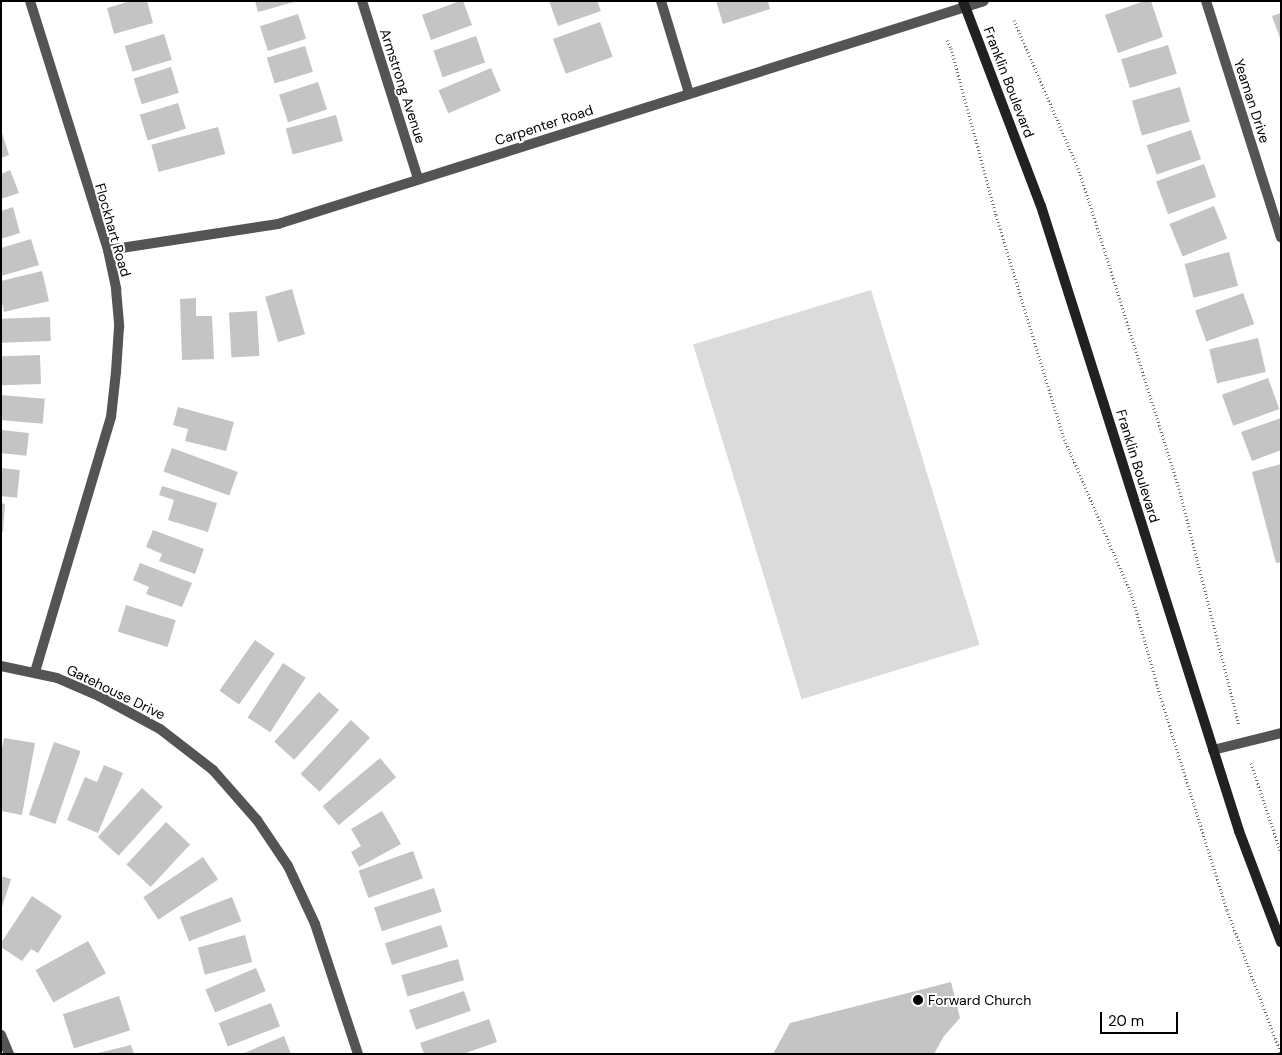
<!DOCTYPE html>
<html>
<head>
<meta charset="utf-8">
<style>
	body { margin:0 }
	#map { position:relative; width:1282px; height:1055px; overflow:hidden; background:#fff; font-family:"DM Sans",sans-serif }
	div>[style] { position:absolute }
	.green>* { inset:0; background:#dbdbdb; transform-origin:0 0 }
	.building>* { inset:0; background:#c4c4c4; transform-origin:0 0 }
	.path>* { height:3px; margin-top:-1.5px; transform-origin:0; background:repeating-linear-gradient(90deg,#767676 0 1px,transparent 0 3.5px) }
	.street>* { height:10px; margin:-5px; padding:0 5px; transform-origin:5px; border-radius:5px; background:#545454 }
	.secondary>* { height:10px; margin:-5px; padding:0 5px; transform-origin:5px; border-radius:5px; background:#212121 }
	.dots>* { width:14px; height:14px; translate:-50% -50%; box-sizing:border-box; border:2px solid #fff; border-radius:50% }
	span { translate:-50% -50%; white-space:nowrap; text-align:center; line-height:1.15; -webkit-text-stroke:4px #fff; paint-order:stroke }
	.street-label { font-size:14px; color:#000 }
	.poi-label { font-size:14px; color:#000 }
	.left { translate:0 -50%; text-align:left }
	.frame { position:absolute; inset:0; border:2px solid #000; pointer-events:none }
	.scale { position:absolute; left:1100px; top:1012px; width:78px; height:22px; box-sizing:border-box; border:2px solid #000; border-top:0; padding-left:6px; font-size:15px; line-height:18px; white-space:nowrap; color:#000; -webkit-text-stroke:4px #fff; paint-order:stroke }
</style>
</head>
<body>
<div id="map">
	<div class="green">
		<i style="left:871px;top:290px;width:371px;height:186px;rotate:73deg"></i>
	</div>
	<div class="building">
		<i style="clip-path:polygon(131px 1px,147px 1px,153px 23px,114px 34px,107px 8px)"></i>
		<i style="clip-path:polygon(255px 1px,294px 1px,294px 2px,258px 12px)"></i>
		<i style="clip-path:polygon(460px 1px,463px 1px,472px 25px,431px 40px,422px 15px)"></i>
		<i style="clip-path:polygon(549px 1px,597px 1px,601px 11px,558px 26px)"></i>
		<i style="clip-path:polygon(716px 1px,768px 1px,770px 9px,723px 24px)"></i>
		<i style="clip-path:polygon(1144px 1px,1151px 1px,1163px 37px,1118px 53px,1105px 15px)"></i>
		<i style="clip-path:polygon(1281px 13px,1281px 38px,1280px 38px,1272px 16px)"></i>
		<i style="left:298px;top:14px;width:26px;height:40px;rotate:72deg"></i>
		<i style="left:600px;top:22px;width:37px;height:50px;rotate:70deg"></i>
		<i style="left:164px;top:34px;width:27px;height:41px;rotate:73deg"></i>
		<i style="left:476px;top:36px;width:28px;height:45px;rotate:71deg"></i>
		<i style="left:1168px;top:45px;width:30px;height:49px;rotate:73deg"></i>
		<i style="left:305px;top:46px;width:27px;height:40px;rotate:73deg"></i>
		<i style="left:171px;top:67px;width:27px;height:39px;rotate:73deg"></i>
		<i style="left:491px;top:68px;width:25px;height:57px;rotate:67deg"></i>
		<i style="left:318px;top:82px;width:29px;height:41px;rotate:72deg"></i>
		<i style="left:1180px;top:87px;width:36px;height:50px;rotate:74deg"></i>
		<i style="left:178px;top:103px;width:27px;height:40px;rotate:73deg"></i>
		<i style="left:336px;top:115px;width:27px;height:52px;rotate:75deg"></i>
		<i style="left:218px;top:127px;width:28px;height:69px;rotate:75deg"></i>
		<i style="clip-path:polygon(1px 130px,9px 155px,1px 158px)"></i>
		<i style="left:1191px;top:130px;width:31px;height:47px;rotate:71deg"></i>
		<i style="left:1204px;top:164px;width:35px;height:51px;rotate:70deg"></i>
		<i style="clip-path:polygon(10px 170px,19px 193px,1px 199px,1px 174px)"></i>
		<i style="left:1214px;top:206px;width:35px;height:48px;rotate:68deg"></i>
		<i style="clip-path:polygon(13px 207px,20px 233px,1px 239px,1px 211px)"></i>
		<i style="clip-path:polygon(31px 239px,39px 265px,1px 276px,1px 248px)"></i>
		<i style="left:1229px;top:252px;width:35px;height:46px;rotate:75deg"></i>
		<i style="clip-path:polygon(42px 271px,49px 301px,4px 312px,1px 298px,1px 281px)"></i>
		<i style="left:292px;top:289px;width:47px;height:28px;rotate:74deg"></i>
		<i style="left:1243px;top:293px;width:33px;height:51px;rotate:70deg"></i>
		<i style="clip-path:polygon(196px 298px,196px 316px,212px 316px,214px 359px,182px 360px,180px 299px)"></i>
		<i style="left:257px;top:311px;width:45px;height:28px;rotate:87deg"></i>
		<i style="left:50px;top:317px;width:24px;height:49px;rotate:88deg"></i>
		<i style="left:1258px;top:338px;width:35px;height:50px;rotate:77deg"></i>
		<i style="left:40px;top:355px;width:29px;height:39px;rotate:88deg"></i>
		<i style="left:1268px;top:378px;width:33px;height:49px;rotate:70deg"></i>
		<i style="left:1px;top:395px;width:44px;height:25px;rotate:5deg"></i>
		<i style="clip-path:polygon(178px 407px,234px 422px,226px 451px,185px 441px,188px 429px,173px 425px)"></i>
		<i style="clip-path:polygon(1281px 418px,1281px 450px,1252px 461px,1241px 432px)"></i>
		<i style="left:1px;top:430px;width:28px;height:23px;rotate:6deg"></i>
		<i style="left:172px;top:448px;width:70px;height:25px;rotate:20deg"></i>
		<i style="clip-path:polygon(1281px 464px,1281px 562px,1276px 563px,1252px 472px)"></i>
		<i style="left:1px;top:468px;width:19px;height:28px;rotate:6deg"></i>
		<i style="clip-path:polygon(162px 486px,217px 503px,208px 532px,168px 520px,174px 500px,159px 495px)"></i>
		<i style="clip-path:polygon(1px 503px,5px 504px,3px 532px,1px 532px)"></i>
		<i style="clip-path:polygon(153px 530px,204px 549px,195px 574px,159px 561px,162px 554px,146px 547px)"></i>
		<i style="clip-path:polygon(140px 563px,192px 583px,182px 607px,146px 594px,149px 587px,133px 580px)"></i>
		<i style="left:126px;top:605px;width:52px;height:28px;rotate:17deg"></i>
		<i style="left:255px;top:640px;width:24px;height:62px;rotate:35deg"></i>
		<i style="left:283px;top:663px;width:27px;height:65px;rotate:33deg"></i>
		<i style="left:319px;top:692px;width:27px;height:67px;rotate:42deg"></i>
		<i style="left:351px;top:720px;width:26px;height:74px;rotate:43deg"></i>
		<i style="clip-path:polygon(4px 738px,35px 743px,22px 815px,1px 811px,1px 753px)"></i>
		<i style="left:54px;top:742px;width:28px;height:77px;rotate:19deg"></i>
		<i style="left:380px;top:758px;width:25px;height:75px;rotate:50deg"></i>
		<i style="clip-path:polygon(104px 765px,123px 773px,98px 833px,67px 820px,85px 777px,97px 782px)"></i>
		<i style="left:142px;top:788px;width:28px;height:66px;rotate:42deg"></i>
		<i style="clip-path:polygon(382px 811px,401px 844px,359px 867px,351px 852px,361px 846px,351px 829px)"></i>
		<i style="left:166px;top:822px;width:33px;height:58px;rotate:43deg"></i>
		<i style="left:413px;top:851px;width:29px;height:58px;rotate:70deg"></i>
		<i style="left:203px;top:857px;width:27px;height:72px;rotate:56deg"></i>
		<i style="clip-path:polygon(1px 876px,11px 879px,2px 907px,1px 907px)"></i>
		<i style="left:434px;top:888px;width:25px;height:63px;rotate:72deg"></i>
		<i style="clip-path:polygon(32px 896px,62px 916px,38px 953px,31px 949px,22px 961px,1px 947px,1px 943px)"></i>
		<i style="left:232px;top:897px;width:26px;height:56px;rotate:69deg"></i>
		<i style="left:441px;top:925px;width:23px;height:59px;rotate:72deg"></i>
		<i style="left:245px;top:935px;width:28px;height:49px;rotate:75deg"></i>
		<i style="left:88px;top:941px;width:37px;height:60px;rotate:61deg"></i>
		<i style="left:458px;top:959px;width:22px;height:59px;rotate:74deg"></i>
		<i style="left:256px;top:968px;width:25px;height:55px;rotate:67deg"></i>
		<i style="clip-path:polygon(951px 982px,960px 1018px,944px 1036px,934px 1054px,773px 1054px,790px 1023px)"></i>
		<i style="left:464px;top:991px;width:21px;height:58px;rotate:71deg"></i>
		<i style="left:119px;top:996px;width:36px;height:59px;rotate:72deg"></i>
		<i style="left:271px;top:1003px;width:25px;height:56px;rotate:69deg"></i>
		<i style="clip-path:polygon(489px 1019px,497px 1042px,463px 1054px,424px 1054px,420px 1043px)"></i>
		<i style="clip-path:polygon(284px 1036px,291px 1054px,242px 1054px)"></i>
		<i style="clip-path:polygon(131px 1045px,134px 1054px,98px 1054px,98px 1053px)"></i>
	</div>
	<div class="path">
		<i style="left:1014px;top:20px;width:161px;rotate:66.6deg"></i>
		<i style="left:1078px;top:168px;width:35px;rotate:72deg"></i>
		<i style="left:1089px;top:201px;width:305px;rotate:72.6deg"></i>
		<i style="left:1180px;top:492px;width:240px;rotate:75.8deg"></i>
		<i style="left:947px;top:40px;width:9px;rotate:63deg"></i>
		<i style="left:951px;top:48px;width:173px;rotate:74.9deg"></i>
		<i style="left:996px;top:215px;width:231px;rotate:73.1deg"></i>
		<i style="left:1063px;top:436px;width:171px;rotate:66.6deg"></i>
		<i style="left:1131px;top:593px;width:116px;rotate:74.1deg"></i>
		<i style="left:1163px;top:705px;width:215px;rotate:72.7deg"></i>
		<i style="left:1227px;top:910px;width:154px;rotate:69.4deg"></i>
		<i style="left:1251px;top:763px;width:95px;rotate:71.6deg"></i>
	</div>
	<div class="street">
		<i style="left:30px;top:1px;width:261px;rotate:72.6deg"></i>
		<i style="left:108px;top:250px;width:40px;rotate:78deg"></i>
		<i style="left:116px;top:289px;width:38px;rotate:85deg"></i>
		<i style="left:119px;top:327px;width:45px;rotate:93.8deg"></i>
		<i style="left:116px;top:372px;width:45px;rotate:96.3deg"></i>
		<i style="left:111px;top:417px;width:266px;rotate:106.6deg"></i>
		<i style="left:362px;top:1px;width:187px;rotate:72.5deg"></i>
		<i style="left:661px;top:1px;width:96px;rotate:73.1deg"></i>
		<i style="left:1206px;top:1px;width:248px;rotate:72.4deg"></i>
		<i style="left:108px;top:250px;width:172px;rotate:-8.7deg"></i>
		<i style="left:278px;top:224px;width:740px;rotate:-17.53deg"></i>
		<i style="left:1px;top:666px;width:57px;rotate:12.1deg"></i>
		<i style="left:57px;top:678px;width:46px;rotate:23.2deg"></i>
		<i style="left:99px;top:696px;width:69px;rotate:28.4deg"></i>
		<i style="left:160px;top:729px;width:67px;rotate:37.7deg"></i>
		<i style="left:213px;top:770px;width:67px;rotate:48.7deg"></i>
		<i style="left:257px;top:820px;width:55px;rotate:56deg"></i>
		<i style="left:288px;top:866px;width:64px;rotate:65deg"></i>
		<i style="left:315px;top:924px;width:137px;rotate:71.7deg"></i>
		<i style="left:1213px;top:750px;width:70px;rotate:-14deg"></i>
		<i style="left:1px;top:1035px;width:21px;rotate:67deg"></i>
	</div>
	<div class="secondary">
		<i style="left:963px;top:1px;width:219px;rotate:69.2deg"></i>
		<i style="left:1041px;top:206px;width:656px;rotate:72.42deg"></i>
		<i style="left:1239px;top:831px;width:119px;rotate:69.3deg"></i>
	</div>
	<div class="dots">
		<i style="left:918px;top:1000px;background:#000"></i>
	</div>
	<div class="street-label">
		<span style="left:1009px;top:82px;rotate:69deg">Franklin Boulevard</span>
		<span style="left:403px;top:86px;rotate:72deg">Armstrong Avenue</span>
		<span style="left:1252px;top:101px;rotate:72deg">Yeaman Drive</span>
		<span style="left:544px;top:125px;rotate:-18deg">Carpenter Road</span>
		<span style="left:113px;top:230px;rotate:74deg">Flockhart Road</span>
		<span style="left:1138px;top:466px;rotate:73deg">Franklin Boulevard</span>
		<span style="left:116px;top:692px;rotate:26deg">Gatehouse Drive</span>
	</div>
	<div class="poi-label">
		<span class="left" style="left:928px;top:1000px">Forward Church</span>
	</div>
	<div class="frame"></div>
	<div class="scale">20 m</div>
</div>
</body>
</html>
